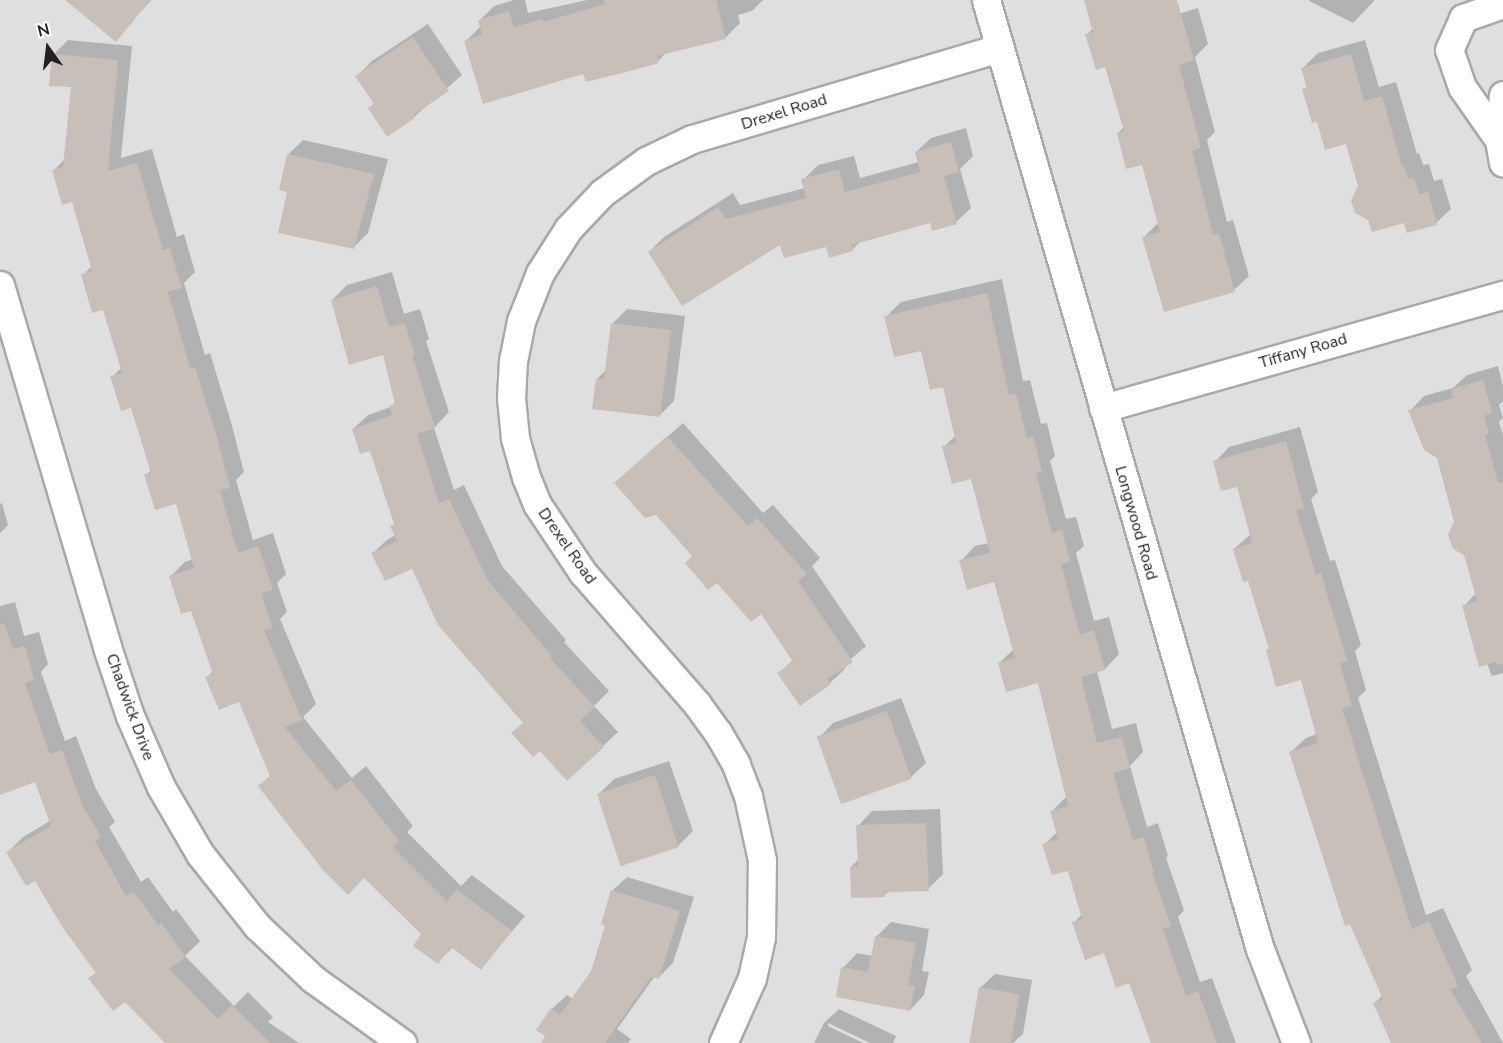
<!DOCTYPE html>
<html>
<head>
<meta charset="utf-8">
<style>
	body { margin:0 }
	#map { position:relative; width:1503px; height:1043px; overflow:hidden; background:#f2efe9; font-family:"Nunito Sans",sans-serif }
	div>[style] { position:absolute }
	.residential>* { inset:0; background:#e0dfdf; transform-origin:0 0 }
	.shadow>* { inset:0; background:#0003 }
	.building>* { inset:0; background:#c7bfb8; transform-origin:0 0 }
	.roads { filter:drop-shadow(2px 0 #a9a9a9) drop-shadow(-2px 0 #a9a9a9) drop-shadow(0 2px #a9a9a9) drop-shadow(0 -2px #a9a9a9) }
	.street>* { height:27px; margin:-13.5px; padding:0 13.5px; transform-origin:13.5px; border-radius:13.5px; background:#fff }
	span { translate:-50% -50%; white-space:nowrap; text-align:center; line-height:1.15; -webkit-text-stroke:6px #fff; paint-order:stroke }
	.street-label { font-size:16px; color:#222 }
	.north { position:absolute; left:18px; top:18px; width:60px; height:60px; -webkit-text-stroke:4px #fff; paint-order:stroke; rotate:346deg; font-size:16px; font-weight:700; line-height:24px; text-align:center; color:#222 }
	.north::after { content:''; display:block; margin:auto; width:21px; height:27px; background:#222; clip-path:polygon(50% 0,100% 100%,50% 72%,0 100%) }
</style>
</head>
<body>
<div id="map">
	<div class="residential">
		<i style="left:0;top:0;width:1503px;height:1043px"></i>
	</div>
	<div class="shadow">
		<i style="clip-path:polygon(72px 0,151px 0,116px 40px)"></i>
		<i style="clip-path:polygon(514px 0,525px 0,528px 13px,587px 0,763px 0,752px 11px,738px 15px,740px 23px,725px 38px,667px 52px,658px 61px,584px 72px,466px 41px,481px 26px,479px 21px,494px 6px)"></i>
		<i style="clip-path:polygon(1085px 0,1157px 0,1162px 19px,1198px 8px,1208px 44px,1195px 57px,1215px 132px,1207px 140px,1227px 222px,1233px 220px,1249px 276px,1234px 290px,1144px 237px,1159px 222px,1143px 163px,1118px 133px,1124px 127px,1106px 65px,1087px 35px,1093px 28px)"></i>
		<i style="clip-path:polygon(1375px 0,1353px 23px,1309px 1px,1310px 0)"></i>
		<i style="clip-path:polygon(428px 24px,462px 75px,414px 117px,375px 103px,357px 76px,372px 61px)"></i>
		<i style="clip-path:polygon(68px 40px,132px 46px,121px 158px,152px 149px,177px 237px,184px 234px,195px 272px,184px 283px,205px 355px,210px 353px,231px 422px,244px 472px,236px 480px,253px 540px,273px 533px,286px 574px,277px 583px,287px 612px,280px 619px,316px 704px,303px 717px,352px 778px,366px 766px,413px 826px,407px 832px,461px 886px,472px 875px,525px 916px,481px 968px,453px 947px,438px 962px,423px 934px,364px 876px,260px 786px,271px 775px,240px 700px,207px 677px,213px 671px,192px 609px,171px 576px,185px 562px,193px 559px,177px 502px,146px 475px,152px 469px,132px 406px,112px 377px,122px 367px,104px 308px,83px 275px,92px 266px,73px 200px,53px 171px,66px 158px,73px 86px,53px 55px)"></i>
		<i style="clip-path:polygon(1365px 40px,1379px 87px,1396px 82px,1417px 154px,1419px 153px,1423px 165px,1429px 164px,1434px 181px,1442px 179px,1451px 209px,1436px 223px,1405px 221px,1360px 186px,1347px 142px,1318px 120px,1304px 90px,1308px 86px,1303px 68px,1318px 53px)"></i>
		<i style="clip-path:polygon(966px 128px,973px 156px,960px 169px,971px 208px,956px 222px,931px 222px,862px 240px,852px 250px,781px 242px,649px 252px,664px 237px,733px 193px,740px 205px,805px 188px,803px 180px,818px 165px,854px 156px,860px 178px,919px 162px,916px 152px,931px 138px)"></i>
		<i style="clip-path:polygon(303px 140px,388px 159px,368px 233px,353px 248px,289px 191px,288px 155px)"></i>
		<i style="clip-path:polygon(392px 272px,404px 314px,420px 309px,429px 339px,426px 341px,449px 412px,434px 428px,454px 490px,464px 485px,502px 566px,566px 640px,564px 642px,609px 691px,594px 706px,618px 732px,568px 779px,412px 567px,373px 553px,388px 539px,396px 535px,396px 522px,371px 449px,353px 429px,368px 415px,391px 407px,396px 401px,384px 353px,332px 300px,347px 285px)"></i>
		<i style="clip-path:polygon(1002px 279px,1023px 381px,1030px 380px,1041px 424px,1047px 423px,1055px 456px,1050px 461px,1066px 519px,1076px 517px,1084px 546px,1076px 553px,1094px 621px,1109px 617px,1119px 654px,1105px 669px,1097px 671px,1112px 729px,1136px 723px,1143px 752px,1130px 766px,1147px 827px,1158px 823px,1168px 856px,1166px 858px,1184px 910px,1178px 917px,1200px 982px,1212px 978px,1236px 1043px,1153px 1043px,1130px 981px,1105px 952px,1074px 923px,1082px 914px,1069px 869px,1044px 845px,1057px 832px,1051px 812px,1066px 797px,1039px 681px,999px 663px,1014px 649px,995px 581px,961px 561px,975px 546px,989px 543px,972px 477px,944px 447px,956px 435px,944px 385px,922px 349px,886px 317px,901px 302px)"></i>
		<i style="clip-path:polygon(627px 309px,685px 316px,674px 401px,659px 416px,597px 379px,606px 370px,612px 324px)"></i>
		<i style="clip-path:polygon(1498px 366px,1503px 386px,1503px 401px,1499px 405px,1503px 418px,1499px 422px,1503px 435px,1503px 673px,1492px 676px,1464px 606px,1476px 593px,1438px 457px,1410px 411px,1424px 396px,1453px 388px,1467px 375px)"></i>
		<i style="clip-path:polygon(683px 423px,763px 513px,773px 505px,820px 558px,812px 566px,866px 646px,843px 666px,845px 669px,830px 683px,779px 673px,793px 660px,761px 612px,694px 556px,631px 469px)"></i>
		<i style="clip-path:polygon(1300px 427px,1318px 492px,1311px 499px,1330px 561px,1335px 560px,1361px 645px,1355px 651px,1366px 690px,1358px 698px,1426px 915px,1443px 908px,1472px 970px,1466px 976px,1503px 1043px,1420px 1043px,1375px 1003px,1383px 995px,1291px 752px,1306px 738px,1317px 734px,1302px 678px,1268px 650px,1270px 647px,1250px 579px,1234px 549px,1251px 534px,1238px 485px,1215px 462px,1229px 447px)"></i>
		<i style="clip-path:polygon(2px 503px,8px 525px,0 533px,0 504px)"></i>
		<i style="clip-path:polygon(15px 602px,24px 636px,39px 632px,48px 664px,41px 672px,65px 741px,76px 736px,96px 789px,115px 822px,109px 827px,141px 882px,148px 877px,173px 912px,176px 909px,200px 941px,185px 956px,234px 1006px,248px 992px,273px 1017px,268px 1022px,299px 1043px,167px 1043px,125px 1000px,90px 979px,97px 972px,36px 879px,8px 852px,23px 837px,50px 821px,36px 780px,0 793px,0 606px)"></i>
		<i style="clip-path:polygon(901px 698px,926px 763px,911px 777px,843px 803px,819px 738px,833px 723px)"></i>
		<i style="clip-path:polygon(669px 761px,693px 831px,678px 846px,599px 794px,614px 779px)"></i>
		<i style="clip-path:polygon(940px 809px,943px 874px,928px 889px,889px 891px,885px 895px,851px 867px,859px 859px,858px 826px,872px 811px)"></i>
		<i style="clip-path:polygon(627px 877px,694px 897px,673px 963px,659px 977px,655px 976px,617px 1029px,631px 1039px,628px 1043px,558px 1043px,552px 1009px,567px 995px,573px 999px,592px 972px,607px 925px,612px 891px)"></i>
		<i style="clip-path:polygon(891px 922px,929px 929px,922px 971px,929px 972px,924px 995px,910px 1010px,843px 968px,857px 953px,872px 956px,876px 937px)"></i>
		<i style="clip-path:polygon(995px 974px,1032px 980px,1023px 1034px,1013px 1043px,978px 1043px,980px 988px)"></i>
		<i style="clip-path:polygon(839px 1009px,896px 1036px,893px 1043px,870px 1043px,828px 1023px,828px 1026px,863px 1043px,814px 1043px,824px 1023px)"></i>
	</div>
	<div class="building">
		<i style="clip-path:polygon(65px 0,150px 0,116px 42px)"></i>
		<i style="clip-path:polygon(604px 0,716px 0,726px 39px,657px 56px,659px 63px,630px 71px,586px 82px,583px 74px,483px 104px,464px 41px,482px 35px,478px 20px,509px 11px,514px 27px,542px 19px,543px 22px,605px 4px)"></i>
		<i style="clip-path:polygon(1084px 0,1177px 0,1194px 60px,1179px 65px,1201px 148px,1192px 151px,1213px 235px,1219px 233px,1235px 292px,1164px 312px,1142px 237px,1160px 232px,1142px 165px,1126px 169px,1117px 133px,1124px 131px,1105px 67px,1096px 70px,1085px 34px,1093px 32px)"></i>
		<i style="clip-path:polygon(413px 37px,449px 91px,413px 115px,415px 118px,387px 137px,368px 108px,374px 104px,355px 76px)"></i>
		<i style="clip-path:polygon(52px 54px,118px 60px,108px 171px,137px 163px,163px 250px,170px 248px,182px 288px,168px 292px,190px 368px,195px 367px,217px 437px,230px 488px,220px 490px,238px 553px,258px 546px,273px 590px,261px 593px,273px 628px,264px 630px,302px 720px,285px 727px,336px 791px,351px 780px,399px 841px,393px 847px,447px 901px,456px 889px,512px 931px,481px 970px,451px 947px,438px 964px,413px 946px,421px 934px,364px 878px,348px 895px,323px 870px,258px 786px,270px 776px,239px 702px,219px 710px,205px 677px,213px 674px,191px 611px,181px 614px,169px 576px,194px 568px,176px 504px,155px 510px,144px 474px,151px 473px,131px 408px,121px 411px,110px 376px,122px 373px,103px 310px,92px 313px,81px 274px,92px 271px,72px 202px,62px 205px,52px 170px,63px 167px,71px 87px,49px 86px)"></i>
		<i style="clip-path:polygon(1351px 54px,1364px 101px,1382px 96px,1402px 167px,1405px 167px,1408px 179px,1414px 177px,1419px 194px,1428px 192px,1437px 225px,1407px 233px,1404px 223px,1372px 232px,1368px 220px,1355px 213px,1351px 200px,1358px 186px,1346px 144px,1325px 150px,1317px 122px,1312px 123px,1302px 89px,1307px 88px,1301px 68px)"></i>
		<i style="clip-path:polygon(951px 142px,959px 172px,944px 176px,957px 224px,932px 231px,930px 223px,852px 245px,853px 251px,829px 258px,826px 247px,784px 258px,780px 245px,682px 306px,648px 252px,718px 207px,726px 219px,806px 198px,801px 179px,839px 169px,845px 192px,920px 172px,915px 152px)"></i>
		<i style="clip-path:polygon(287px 154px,374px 174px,354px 249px,278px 233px,287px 192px,279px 190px)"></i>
		<i style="clip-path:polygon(377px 286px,389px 327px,405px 323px,415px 355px,412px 355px,435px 428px,417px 434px,439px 503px,449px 499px,488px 581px,552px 656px,550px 658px,595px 707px,580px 721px,604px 747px,567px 781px,540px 751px,533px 757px,511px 733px,523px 723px,438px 625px,412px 569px,385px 581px,371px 553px,397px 541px,390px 526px,394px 524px,370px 451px,360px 454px,352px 429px,392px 415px,389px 406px,395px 404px,383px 355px,349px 365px,331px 300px)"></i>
		<i style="clip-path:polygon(987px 293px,1009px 395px,1016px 393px,1027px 438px,1033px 436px,1042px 472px,1036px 473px,1052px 533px,1062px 530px,1070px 562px,1061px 564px,1080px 635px,1094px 630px,1105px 670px,1081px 677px,1097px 743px,1122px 737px,1130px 768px,1113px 773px,1133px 840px,1144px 837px,1154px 872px,1152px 872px,1171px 926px,1163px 929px,1186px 996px,1198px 991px,1217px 1043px,1151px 1043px,1129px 983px,1116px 988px,1104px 953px,1085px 960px,1072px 922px,1082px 919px,1068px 871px,1052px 875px,1042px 844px,1058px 839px,1050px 811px,1068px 806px,1038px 683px,1006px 692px,998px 663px,1015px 658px,994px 582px,967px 590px,959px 560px,990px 553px,971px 479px,952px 484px,942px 446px,956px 443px,943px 387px,930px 390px,921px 351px,894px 357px,884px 316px)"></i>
		<i style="clip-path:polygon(611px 323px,671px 330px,660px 417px,592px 409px,596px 379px,604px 379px)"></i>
		<i style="clip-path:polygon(1483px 380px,1492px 413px,1484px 416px,1489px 434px,1485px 435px,1498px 483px,1503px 482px,1503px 664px,1496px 665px,1495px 662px,1479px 667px,1462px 605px,1477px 601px,1464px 555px,1453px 549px,1448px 535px,1454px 522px,1437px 458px,1424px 450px,1408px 410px,1453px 398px,1451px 389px)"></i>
		<i style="clip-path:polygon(667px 436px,748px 526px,757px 518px,807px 574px,798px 581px,853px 662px,827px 679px,831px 684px,800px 706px,777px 673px,793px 662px,761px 614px,751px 622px,717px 583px,708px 590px,685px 563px,692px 556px,656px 515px,645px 518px,614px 483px)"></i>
		<i style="clip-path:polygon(1286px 441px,1304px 508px,1296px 510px,1316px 575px,1321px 573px,1347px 661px,1340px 663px,1352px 706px,1342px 708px,1412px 929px,1429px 921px,1458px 986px,1450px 989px,1482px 1043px,1391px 1043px,1373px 1003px,1383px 999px,1350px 925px,1345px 926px,1289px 752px,1318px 743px,1301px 680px,1276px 687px,1266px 650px,1269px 649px,1248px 581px,1243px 582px,1233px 549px,1252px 543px,1237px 487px,1221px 491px,1213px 461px)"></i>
		<i style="clip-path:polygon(4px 623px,13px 649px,25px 646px,34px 680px,25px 683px,50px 754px,62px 750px,82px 804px,101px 837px,95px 841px,126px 896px,133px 891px,158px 925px,161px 923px,186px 957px,169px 969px,218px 1019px,232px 1005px,270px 1043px,165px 1043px,125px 1002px,113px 1011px,88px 978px,96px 973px,63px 928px,35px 881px,26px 886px,6px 852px,51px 826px,35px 782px,0 795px,0 624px)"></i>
		<i style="left:887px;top:711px;width:72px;height:75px;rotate:70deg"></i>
		<i style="left:655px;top:775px;width:76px;height:61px;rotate:72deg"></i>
		<i style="clip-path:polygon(926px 823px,929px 891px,885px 892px,885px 897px,851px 898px,850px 867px,858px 866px,856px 825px)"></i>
		<i style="clip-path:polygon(611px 890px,680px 911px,659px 979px,651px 977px,605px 1043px,541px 1043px,545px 1036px,536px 1030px,551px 1008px,560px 1015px,591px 971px,605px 926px,601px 924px)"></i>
		<i style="clip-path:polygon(875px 936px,916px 943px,908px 985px,915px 986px,910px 1011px,836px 997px,841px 967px,868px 972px)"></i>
		<i style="left:979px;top:987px;width:41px;height:57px;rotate:10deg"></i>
	</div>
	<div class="roads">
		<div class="street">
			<i style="left:986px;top:0;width:988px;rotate:73.9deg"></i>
			<i style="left:1260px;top:949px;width:101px;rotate:69deg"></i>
			<i style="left:1503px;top:95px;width:45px;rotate:95.1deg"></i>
			<i style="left:1499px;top:140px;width:23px;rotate:80deg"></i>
			<i style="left:1499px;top:140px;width:65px;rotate:-124.9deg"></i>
			<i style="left:1462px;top:87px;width:39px;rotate:-109deg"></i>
			<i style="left:1449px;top:50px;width:35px;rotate:-66deg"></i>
			<i style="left:1463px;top:18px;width:42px;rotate:-19.3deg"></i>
			<i style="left:0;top:285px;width:377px;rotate:73.5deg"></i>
			<i style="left:107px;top:647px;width:73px;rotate:71.6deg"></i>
			<i style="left:130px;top:716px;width:77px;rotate:66.4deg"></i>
			<i style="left:161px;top:787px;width:78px;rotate:59.8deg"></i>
			<i style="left:200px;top:854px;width:92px;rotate:51.6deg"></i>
			<i style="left:257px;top:926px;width:77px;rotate:43.4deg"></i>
			<i style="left:313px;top:979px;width:110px;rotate:35.7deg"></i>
			<i style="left:1103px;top:408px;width:416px;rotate:-15.8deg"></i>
			<i style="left:723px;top:1043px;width:71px;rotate:-66deg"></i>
			<i style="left:752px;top:978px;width:42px;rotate:-77.6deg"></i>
			<i style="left:761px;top:937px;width:77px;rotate:-89.3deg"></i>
			<i style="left:762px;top:860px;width:66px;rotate:-102.3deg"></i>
			<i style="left:748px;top:796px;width:34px;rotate:-111deg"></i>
			<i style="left:736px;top:764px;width:36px;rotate:-120deg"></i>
			<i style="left:718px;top:733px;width:36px;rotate:-126deg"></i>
			<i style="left:697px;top:704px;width:174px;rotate:-131deg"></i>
			<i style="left:583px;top:573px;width:83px;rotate:-123.7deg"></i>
			<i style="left:537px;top:504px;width:29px;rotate:-112deg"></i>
			<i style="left:526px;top:477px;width:41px;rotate:-105.8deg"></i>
			<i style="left:515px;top:438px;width:40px;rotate:-95.7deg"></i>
			<i style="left:511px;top:398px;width:37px;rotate:-87deg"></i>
			<i style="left:513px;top:361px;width:41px;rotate:-78.7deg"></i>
			<i style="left:521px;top:321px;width:52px;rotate:-68.4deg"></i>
			<i style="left:540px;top:273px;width:52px;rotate:-57.5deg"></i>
			<i style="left:568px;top:229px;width:50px;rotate:-46.6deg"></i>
			<i style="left:602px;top:193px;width:54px;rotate:-36deg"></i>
			<i style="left:646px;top:161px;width:51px;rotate:-25.6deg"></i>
			<i style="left:692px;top:139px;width:321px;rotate:-16.5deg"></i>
		</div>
	</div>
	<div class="street-label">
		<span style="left:784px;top:112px;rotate:-17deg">Drexel Road</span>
		<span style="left:1303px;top:351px;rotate:-16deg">Tiffany Road</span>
		<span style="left:1136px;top:523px;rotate:74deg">Longwood Road</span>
		<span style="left:567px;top:546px;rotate:55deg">Drexel Road</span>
		<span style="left:130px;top:707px;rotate:70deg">Chadwick Drive</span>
	</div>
	<div class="north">N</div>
</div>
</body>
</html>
